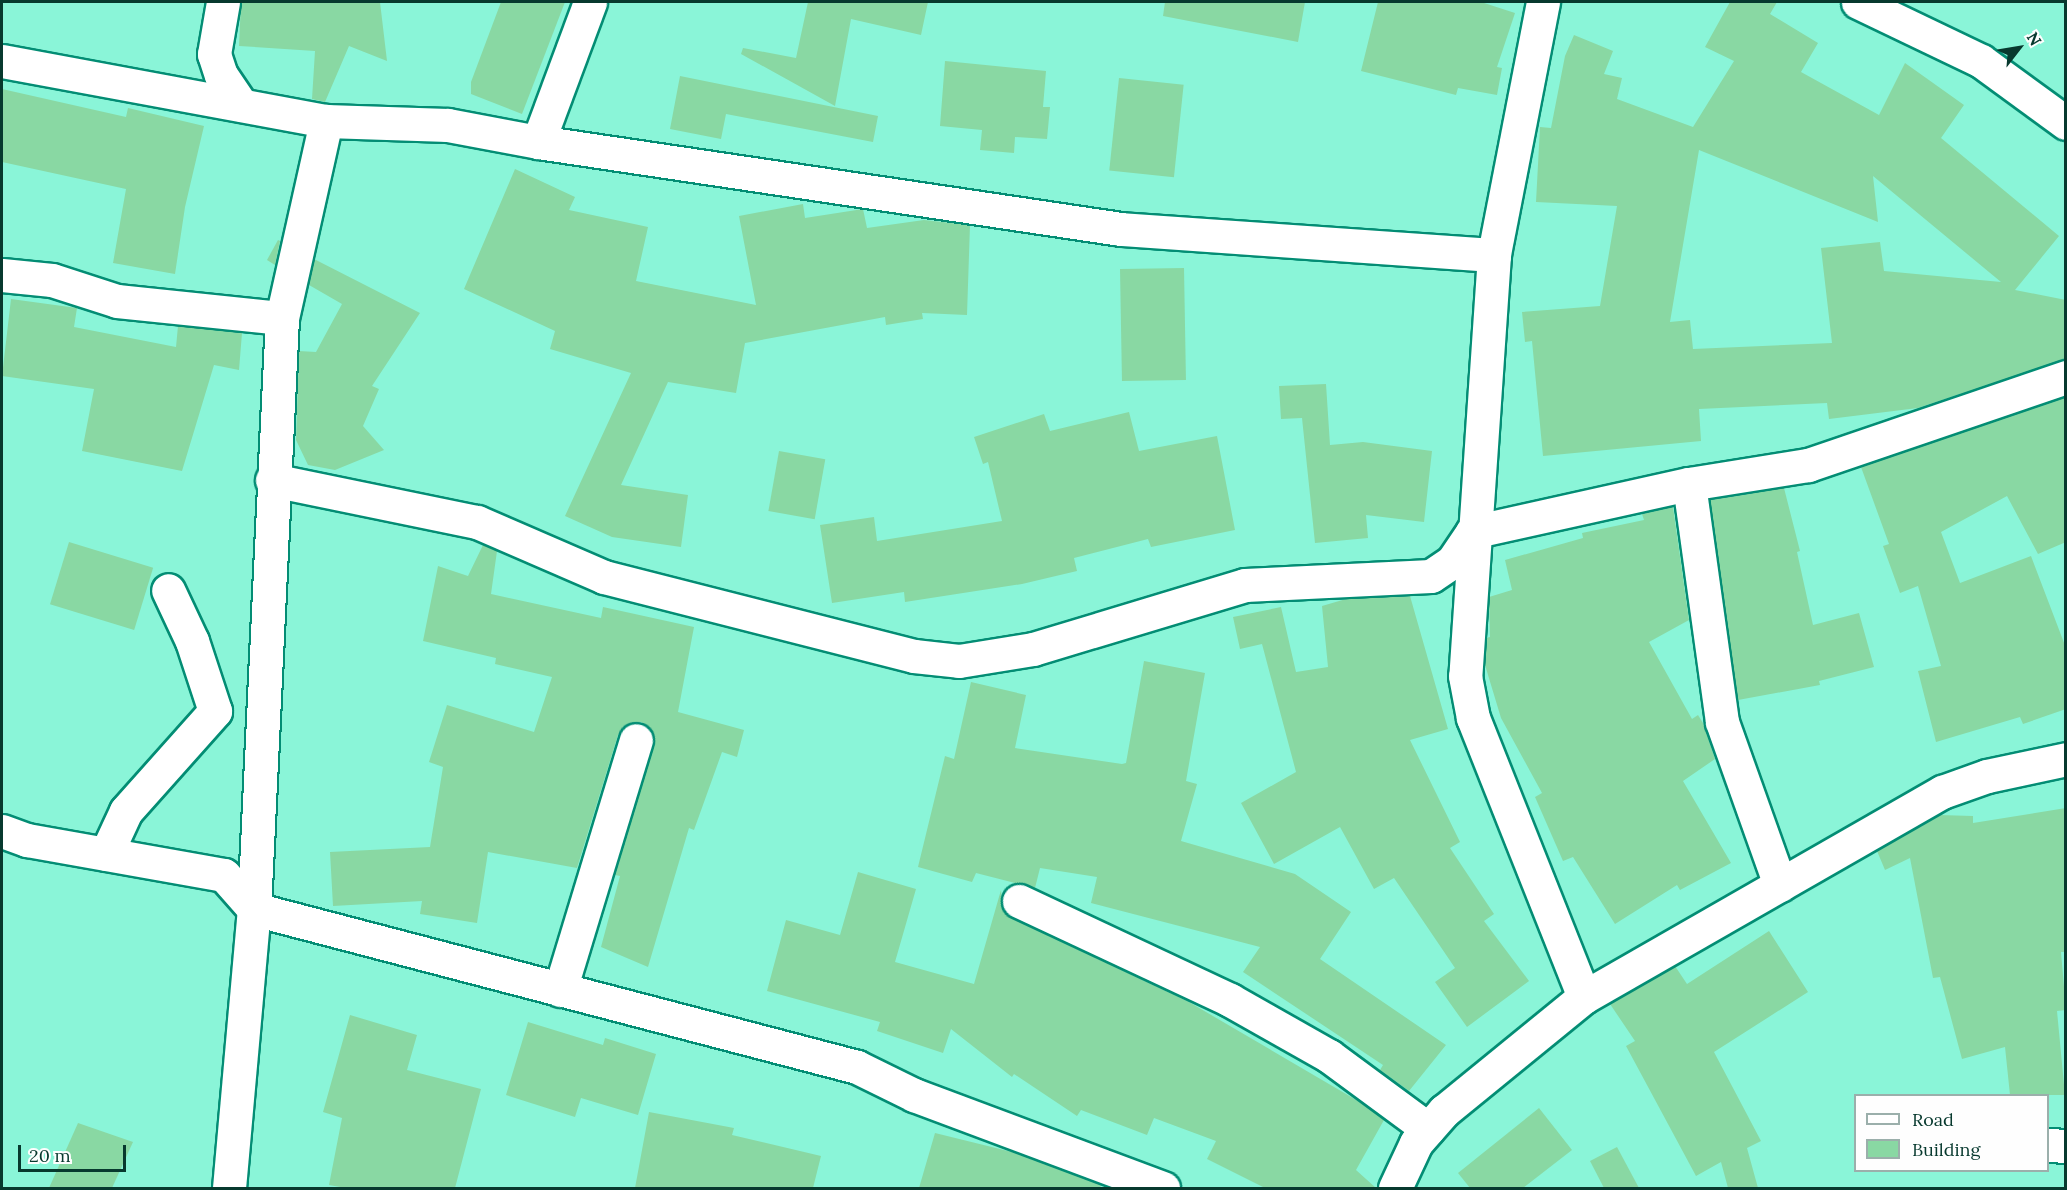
<!DOCTYPE html>
<html>
<head>
<meta charset="utf-8">
<style>
	body { margin:0 }
	#map { position:relative; width:2067px; height:1190px; overflow:hidden; background:#8af5d8; font-family:Lora,serif }
	div>[style] { position:absolute }
	.building>* { inset:0; background:#89d8a3; transform-origin:0 0 }
	.roads { filter:drop-shadow(2px 0 #038d74) drop-shadow(-2px 0 #038d74) drop-shadow(0 2px #038d74) drop-shadow(0 -2px #038d74) }
	.minor>* { height:33px; margin:-16.5px; padding:0 16.5px; transform-origin:16.5px; border-radius:16.5px; background:#fff }
	span { translate:-50% -50%; white-space:nowrap; text-align:center; line-height:1.15; -webkit-text-stroke:5px #fefefe; paint-order:stroke }
	.frame { position:absolute; inset:0; border:3px solid #07392e; pointer-events:none }
	.legend { position:absolute; left:1854px; top:1094px; width:195px; height:78px; box-sizing:border-box; background:#fefefe; border:2px solid #9bafab; margin:0; padding:8px 10px; list-style:none; font-size:18px; color:#07392e }
	.legend li { display:flex; align-items:center; gap:12px; height:30px }
	.legend b { width:30px; border:2px solid #9bafab }
	.north { position:absolute; left:1989px; top:18px; width:60px; height:60px; -webkit-text-stroke:4px #fefefe; paint-order:stroke; rotate:59deg; font-size:16px; font-weight:700; line-height:24px; text-align:center; color:#07392e }
	.north::after { content:''; display:block; margin:auto; width:21px; height:27px; background:#07392e; clip-path:polygon(50% 0,100% 100%,50% 72%,0 100%) }
	.scale { position:absolute; left:18px; top:1145px; width:108px; height:27px; box-sizing:border-box; border:3px solid #07392e; border-top:0; padding-left:8px; font-size:18px; line-height:21px; white-space:nowrap; color:#07392e; -webkit-text-stroke:4px #fefefe; paint-order:stroke }
</style>
</head>
<body>
<div id="map">
	<div class="building">
		<i style="clip-path:polygon(241px 2px,380px 2px,387px 61px,349px 46px,325px 102px,312px 99px,315px 51px,239px 46px)"></i>
		<i style="clip-path:polygon(501px 2px,565px 2px,522px 114px,471px 94px,471px 82px)"></i>
		<i style="clip-path:polygon(808px 2px,928px 2px,921px 35px,851px 19px,835px 106px,741px 54px,743px 48px,796px 58px)"></i>
		<i style="clip-path:polygon(1165px 2px,1305px 2px,1298px 42px,1163px 16px)"></i>
		<i style="clip-path:polygon(1378px 2px,1481px 2px,1515px 13px,1497px 67px,1502px 68px,1497px 95px,1458px 88px,1456px 95px,1361px 71px)"></i>
		<i style="clip-path:polygon(evenodd,1730px 2px,1777px 2px,1770px 14px,1818px 43px,1801px 72px,1879px 115px,1905px 63px,1964px 105px,1941px 138px,2059px 236px,2015px 290px,2066px 300px,2066px 359px,1918px 408px,1829px 419px,1827px 403px,1699px 409px,1701px 441px,1543px 456px,1532px 341px,1525px 342px,1522px 312px,1600px 306px,1617px 206px,1536px 202px,1540px 127px,1551px 128px,1565px 56px,1574px 35px,1613px 51px,1604px 74px,1622px 78px,1617px 99px,1693px 127px,1734px 61px,1705px 47px,1730px 2px,1699px 150px,1878px 222px,1873px 176px,2001px 282px,1884px 271px,1880px 242px,1821px 248px,1832px 343px,1693px 349px,1690px 320px,1670px 322px,1699px 150px)"></i>
		<i style="clip-path:polygon(945px 61px,1046px 71px,1043px 107px,1050px 107px,1047px 139px,1015px 137px,1014px 153px,980px 150px,982px 130px,940px 126px)"></i>
		<i style="clip-path:polygon(680px 76px,878px 116px,873px 142px,726px 114px,721px 139px,670px 129px)"></i>
		<i style="left:1119px;top:78px;width:65px;height:93px;rotate:6deg"></i>
		<i style="clip-path:polygon(2px 89px,126px 117px,128px 108px,204px 126px,185px 207px,175px 274px,113px 263px,126px 189px,2px 162px)"></i>
		<i style="clip-path:polygon(515px 169px,575px 197px,569px 210px,648px 227px,636px 281px,756px 305px,739px 216px,803px 204px,805px 218px,863px 209px,867px 228px,924px 220px,970px 225px,967px 315px,922px 313px,923px 319px,886px 325px,885px 317px,745px 343px,736px 393px,668px 382px,621px 485px,688px 495px,681px 547px,612px 537px,565px 516px,631px 373px,550px 349px,555px 331px,464px 289px)"></i>
		<i style="clip-path:polygon(278px 240px,280px 241px,275px 265px,267px 260px)"></i>
		<i style="clip-path:polygon(314px 259px,420px 313px,372px 386px,379px 389px,363px 426px,384px 450px,335px 470px,308px 465px,296px 440px,299px 351px,316px 352px,342px 304px,309px 285px)"></i>
		<i style="left:1184px;top:268px;width:112px;height:64px;rotate:89deg"></i>
		<i style="clip-path:polygon(11px 299px,77px 308px,74px 327px,176px 347px,178px 326px,242px 333px,239px 370px,214px 365px,182px 471px,82px 451px,94px 389px,2px 376px)"></i>
		<i style="clip-path:polygon(1326px 384px,1330px 445px,1363px 442px,1432px 451px,1424px 522px,1366px 515px,1368px 538px,1315px 543px,1302px 418px,1281px 419px,1279px 386px)"></i>
		<i style="clip-path:polygon(2066px 397px,2066px 542px,2038px 554px,2007px 496px,1941px 532px,1960px 583px,2031px 556px,2066px 648px,2066px 709px,2023px 724px,2020px 717px,1936px 742px,1918px 671px,1941px 666px,1918px 586px,1900px 593px,1883px 546px,1889px 544px,1861px 467px)"></i>
		<i style="clip-path:polygon(1129px 412px,1139px 451px,1217px 436px,1235px 530px,1151px 547px,1148px 539px,1074px 558px,1077px 571px,1022px 584px,905px 602px,904px 592px,832px 603px,820px 525px,874px 517px,877px 541px,1002px 521px,988px 462px,983px 464px,974px 437px,1044px 414px,1050px 431px)"></i>
		<i style="left:779px;top:451px;width:47px;height:61px;rotate:10deg"></i>
		<i style="clip-path:polygon(1784px 488px,1800px 551px,1797px 552px,1813px 625px,1859px 613px,1874px 667px,1819px 681px,1820px 685px,1738px 700px,1710px 500px)"></i>
		<i style="clip-path:polygon(1673px 507px,1689px 620px,1649px 642px,1692px 719px,1698px 715px,1703px 723px,1715px 759px,1683px 781px,1731px 863px,1680px 890px,1677px 885px,1615px 924px,1573px 857px,1563px 861px,1535px 797px,1542px 793px,1501px 718px,1485px 665px,1486px 638px,1490px 637px,1489px 597px,1512px 590px,1505px 560px,1583px 538px,1582px 533px,1644px 520px,1642px 514px)"></i>
		<i style="left:69px;top:542px;width:88px;height:65px;rotate:17deg"></i>
		<i style="clip-path:polygon(483px 545px,497px 551px,491px 594px,601px 618px,603px 607px,694px 627px,678px 712px,744px 730px,737px 757px,722px 752px,694px 830px,689px 828px,648px 967px,601px 947px,620px 876px,615px 875px,654px 745px,650px 728px,641px 722px,624px 726px,618px 735px,577px 868px,488px 852px,477px 923px,420px 914px,422px 901px,333px 906px,330px 852px,430px 847px,443px 767px,429px 762px,447px 705px,534px 732px,552px 677px,495px 664px,496px 658px,423px 641px,438px 566px,468px 576px)"></i>
		<i style="clip-path:polygon(1410px 596px,1448px 729px,1410px 740px,1460px 842px,1450px 848px,1494px 914px,1484px 921px,1529px 981px,1467px 1027px,1435px 982px,1455px 968px,1394px 878px,1374px 889px,1340px 827px,1274px 864px,1241px 803px,1296px 772px,1262px 644px,1240px 649px,1233px 617px,1281px 607px,1296px 672px,1328px 667px,1322px 606px,1346px 599px)"></i>
		<i style="clip-path:polygon(1144px 661px,1205px 673px,1186px 781px,1197px 784px,1181px 841px,1295px 874px,1351px 912px,1320px 959px,1446px 1045px,1409px 1091px,1380px 1070px,1383px 1065px,1243px 972px,1260px 947px,1091px 903px,1097px 877px,1040px 868px,1035px 888px,976px 873px,972px 882px,918px 867px,945px 756px,954px 759px,971px 682px,1026px 695px,1015px 748px,1122px 764px,1126px 763px)"></i>
		<i style="clip-path:polygon(2066px 808px,2066px 952px,2061px 952px,2066px 1010px,2057px 1011px,2065px 1095px,2010px 1095px,2005px 1047px,1962px 1059px,1940px 977px,1933px 978px,1910px 858px,1885px 870px,1877px 851px,1939px 815px,1973px 816px,1973px 823px)"></i>
		<i style="clip-path:polygon(858px 872px,916px 889px,895px 962px,974px 984px,1001px 890px,1003px 911px,1011px 918px,1189px 1002px,1358px 1101px,1384px 1120px,1356px 1170px,1376px 1188px,1265px 1188px,1207px 1159px,1216px 1141px,1154px 1118px,1147px 1135px,1081px 1110px,1077px 1116px,1014px 1074px,1012px 1077px,951px 1029px,943px 1053px,877px 1031px,880px 1022px,767px 991px,786px 920px,840px 935px)"></i>
		<i style="clip-path:polygon(1769px 931px,1808px 992px,1714px 1052px,1761px 1141px,1747px 1148px,1758px 1188px,1728px 1188px,1721px 1162px,1696px 1176px,1626px 1046px,1635px 1041px,1610px 1004px,1675px 966px,1687px 984px)"></i>
		<i style="clip-path:polygon(350px 1015px,417px 1035px,407px 1070px,481px 1089px,455px 1188px,346px 1188px,329px 1185px,342px 1118px,323px 1112px)"></i>
		<i style="clip-path:polygon(528px 1022px,603px 1045px,605px 1038px,656px 1054px,638px 1115px,581px 1098px,575px 1117px,506px 1095px)"></i>
		<i style="clip-path:polygon(1539px 1108px,1572px 1150px,1523px 1188px,1470px 1188px,1458px 1173px)"></i>
		<i style="clip-path:polygon(649px 1112px,734px 1128px,732px 1135px,821px 1156px,813px 1188px,635px 1188px)"></i>
		<i style="clip-path:polygon(78px 1123px,133px 1142px,112px 1188px,49px 1188px)"></i>
		<i style="clip-path:polygon(935px 1133px,1012px 1152px,1101px 1185px,1100px 1188px,919px 1188px)"></i>
		<i style="clip-path:polygon(1617px 1147px,1639px 1188px,1604px 1188px,1590px 1161px)"></i>
	</div>
	<div class="roads">
		<div class="minor">
			<i style="left:223px;top:2px;width:53px;rotate:99.8deg"></i>
			<i style="left:214px;top:54px;width:22px;rotate:72deg"></i>
			<i style="left:221px;top:75px;width:36px;rotate:56deg"></i>
			<i style="left:1543px;top:2px;width:258px;rotate:101deg"></i>
			<i style="left:1494px;top:255px;width:422px;rotate:93.9deg"></i>
			<i style="left:1465px;top:676px;width:43px;rotate:79.2deg"></i>
			<i style="left:1473px;top:718px;width:300px;rotate:68.3deg"></i>
			<i style="left:1858px;top:2px;width:136px;rotate:25.6deg"></i>
			<i style="left:1981px;top:61px;width:105px;rotate:36.1deg"></i>
			<i style="left:2px;top:61px;width:330px;rotate:10.5deg"></i>
			<i style="left:326px;top:121px;width:122px;rotate:1.9deg"></i>
			<i style="left:448px;top:125px;width:92px;rotate:10.7deg"></i>
			<i style="left:538px;top:142px;width:589px;rotate:8.49deg"></i>
			<i style="left:1121px;top:229px;width:374px;rotate:4deg"></i>
			<i style="left:538px;top:142px;width:149px;rotate:-69.6deg"></i>
			<i style="left:2px;top:275px;width:50px;rotate:5.7deg"></i>
			<i style="left:52px;top:280px;width:68px;rotate:17.9deg"></i>
			<i style="left:117px;top:301px;width:166px;rotate:5.9deg"></i>
			<i style="left:272px;top:480px;width:209px;rotate:11.6deg"></i>
			<i style="left:477px;top:522px;width:138px;rotate:23.4deg"></i>
			<i style="left:604px;top:577px;width:320px;rotate:14.3deg"></i>
			<i style="left:914px;top:656px;width:45px;rotate:6.3deg"></i>
			<i style="left:959px;top:661px;width:75px;rotate:-9.2deg"></i>
			<i style="left:1033px;top:649px;width:221px;rotate:-16.8deg"></i>
			<i style="left:1245px;top:585px;width:186px;rotate:-2.8deg"></i>
			<i style="left:1431px;top:576px;width:25px;rotate:-34deg"></i>
			<i style="left:1452px;top:562px;width:36px;rotate:-56deg"></i>
			<i style="left:1472px;top:532px;width:222px;rotate:-12.5deg"></i>
			<i style="left:1689px;top:484px;width:121px;rotate:-9.1deg"></i>
			<i style="left:1808px;top:465px;width:273px;rotate:-18.8deg"></i>
			<i style="left:1689px;top:484px;width:240px;rotate:82.1deg"></i>
			<i style="left:1722px;top:722px;width:173px;rotate:70.4deg"></i>
			<i style="left:2px;top:831px;width:27px;rotate:20deg"></i>
			<i style="left:27px;top:840px;width:200px;rotate:10.1deg"></i>
			<i style="left:224px;top:875px;width:45px;rotate:48.6deg"></i>
			<i style="left:254px;top:909px;width:623px;rotate:14.68deg"></i>
			<i style="left:857px;top:1067px;width:64px;rotate:26.2deg"></i>
			<i style="left:914px;top:1095px;width:266px;rotate:20.5deg"></i>
			<i style="left:106px;top:854px;width:47px;rotate:-65.1deg"></i>
			<i style="left:126px;top:811px;width:134px;rotate:-48.3deg"></i>
			<i style="left:215px;top:711px;width:74px;rotate:-108.2deg"></i>
			<i style="left:192px;top:641px;width:56px;rotate:-115.2deg"></i>
			<i style="left:1019px;top:901px;width:233px;rotate:25.1deg"></i>
			<i style="left:1230px;top:1000px;width:114px;rotate:29.5deg"></i>
			<i style="left:1329px;top:1056px;width:123px;rotate:36.4deg"></i>
			<i style="left:560px;top:990px;width:261px;rotate:-73.1deg"></i>
			<i style="left:2048px;top:1145px;width:18px;rotate:3deg"></i>
			<i style="left:229px;top:1188px;width:280px;rotate:-84.9deg"></i>
			<i style="left:254px;top:909px;width:592px;rotate:-87.29deg"></i>
			<i style="left:282px;top:318px;width:202px;rotate:-77.4deg"></i>
			<i style="left:1395px;top:1188px;width:50px;rotate:-65deg"></i>
			<i style="left:1416px;top:1143px;width:43px;rotate:-48.8deg"></i>
			<i style="left:1444px;top:1111px;width:181px;rotate:-39.2deg"></i>
			<i style="left:1584px;top:997px;width:413px;rotate:-29.8deg"></i>
			<i style="left:1942px;top:792px;width:48px;rotate:-19.6deg"></i>
			<i style="left:1987px;top:776px;width:81px;rotate:-12.1deg"></i>
		</div>
	</div>
	<div class="frame"></div>
	<ul class="legend">
	<li><b style="height:8px;background:#fff"></b>Road</li>
	<li><b style="height:16px;background:#89d8a3"></b>Building</li>
	</ul>
	<div class="north">N</div>
	<div class="scale">20 m</div>
</div>
</body>
</html>
